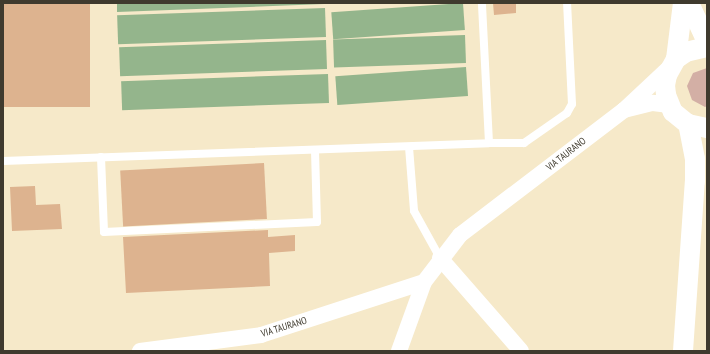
<!DOCTYPE html>
<html>
<head>
<meta charset="utf-8">
<style>
	body { margin:0 }
	#map { position:relative; width:710px; height:354px; overflow:hidden; background:#f6e9c9; font-family:"PT Sans Narrow",sans-serif }
	div>[style] { position:absolute }
	.green>* { inset:0; background:#d3afa5 }
	.water>* { inset:0; background:#94b58c; transform-origin:0 0 }
	.building>* { inset:0; background:#ddb38f; transform-origin:0 0 }
	.service>* { height:8px; margin:-4px; padding:0 4px; transform-origin:4px; border-radius:4px; background:#fff }
	.minor>* { height:16px; margin:-8px; padding:0 8px; transform-origin:8px; border-radius:8px; background:#fff }
	.tertiary>* { height:20px; margin:-10px; padding:0 10px; transform-origin:10px; border-radius:10px; background:#fff }
	span { translate:-50% -50%; white-space:nowrap; text-align:center; line-height:1.15; -webkit-text-stroke:3.5px #fff; paint-order:stroke }
	.street-label { font-size:10px; color:#3f3a2e }
	.frame { position:absolute; inset:0; border:4px solid #3f3a2e; pointer-events:none }
</style>
</head>
<body>
<div id="map">
	<div class="green">
		<i style="clip-path:polygon(707px 68px,707px 106px,705px 107px,692px 100px,687px 86px,693px 73px)"></i>
	</div>
	<div class="water">
		<i style="clip-path:polygon(117px 3px,324px 3px,324px 4px,117px 12px)"></i>
		<i style="left:463px;top:3px;width:27px;height:132px;rotate:86deg"></i>
		<i style="left:325px;top:8px;width:29px;height:208px;rotate:88deg"></i>
		<i style="left:465px;top:35px;width:28px;height:132px;rotate:88deg"></i>
		<i style="left:326px;top:40px;width:29px;height:207px;rotate:88deg"></i>
		<i style="left:466px;top:67px;width:29px;height:131px;rotate:86deg"></i>
		<i style="left:328px;top:74px;width:29px;height:207px;rotate:88deg"></i>
	</div>
	<div class="building">
		<i style="left:3px;top:3px;width:87px;height:104px"></i>
		<i style="clip-path:polygon(493px 3px,516px 3px,516px 13px,494px 15px)"></i>
		<i style="left:264px;top:163px;width:56px;height:144px;rotate:87deg"></i>
		<i style="clip-path:polygon(35px 186px,36px 205px,60px 204px,62px 229px,12px 231px,10px 187px)"></i>
		<i style="clip-path:polygon(268px 230px,268px 237px,295px 235px,295px 251px,269px 253px,270px 286px,126px 293px,123px 237px)"></i>
	</div>
	<div class="service">
		<i style="left:489px;top:143px;width:35px"></i>
		<i style="left:524px;top:143px;width:52px;rotate:-34.9deg"></i>
		<i style="left:567px;top:113px;width:10px;rotate:-61deg"></i>
		<i style="left:572px;top:104px;width:101px;rotate:-92.8deg"></i>
		<i style="left:409px;top:147px;width:64px;rotate:85.5deg"></i>
		<i style="left:414px;top:211px;width:54px;rotate:61deg"></i>
		<i style="left:101px;top:157px;width:75px;rotate:87.7deg"></i>
		<i style="left:104px;top:232px;width:213px;rotate:-2.7deg"></i>
		<i style="left:317px;top:222px;width:72px;rotate:-91.6deg"></i>
		<i style="left:3px;top:161px;width:486px;rotate:-2.1deg"></i>
		<i style="left:489px;top:143px;width:140px;rotate:-92.9deg"></i>
	</div>
	<div class="minor">
		<i style="left:624px;top:110px;width:30px;rotate:-14deg"></i>
		<i style="left:653px;top:103px;width:16px;rotate:7deg"></i>
		<i style="left:440px;top:258px;width:123px;rotate:48.9deg"></i>
		<i style="left:140px;top:351px;width:122px;rotate:-7.5deg"></i>
		<i style="left:261px;top:335px;width:171px;rotate:-18deg"></i>
		<i style="left:399px;top:351px;width:73px;rotate:-70.1deg"></i>
		<i style="left:424px;top:282px;width:59px;rotate:-52.5deg"></i>
		<i style="left:460px;top:235px;width:206px;rotate:-37.3deg"></i>
		<i style="left:624px;top:110px;width:64px;rotate:-43.1deg"></i>
	</div>
	<div class="tertiary">
		<i style="left:689px;top:3px;width:43px;rotate:65.2deg"></i>
		<i style="left:707px;top:47px;width:22px;rotate:167deg"></i>
		<i style="left:686px;top:52px;width:12px;rotate:145deg"></i>
		<i style="left:676px;top:59px;width:18px;rotate:119deg"></i>
		<i style="left:667px;top:75px;width:10px;rotate:101deg"></i>
		<i style="left:665px;top:85px;width:10px;rotate:84deg"></i>
		<i style="left:666px;top:95px;width:18px;rotate:68deg"></i>
		<i style="left:673px;top:112px;width:19px;rotate:39deg"></i>
		<i style="left:688px;top:124px;width:19px;rotate:12deg"></i>
		<i style="left:676px;top:59px;width:56px;rotate:-82.9deg"></i>
		<i style="left:683px;top:351px;width:170px;rotate:-86deg"></i>
		<i style="left:695px;top:181px;width:22px;rotate:-90deg"></i>
		<i style="left:695px;top:159px;width:36px;rotate:-101deg"></i>
	</div>
	<div class="street-label">
		<span style="left:566px;top:154px;rotate:-38deg">VIA TAURANO</span>
		<span style="left:284px;top:327px;rotate:-17deg">VIA TAURANO</span>
	</div>
	<div class="frame"></div>
</div>
</body>
</html>
